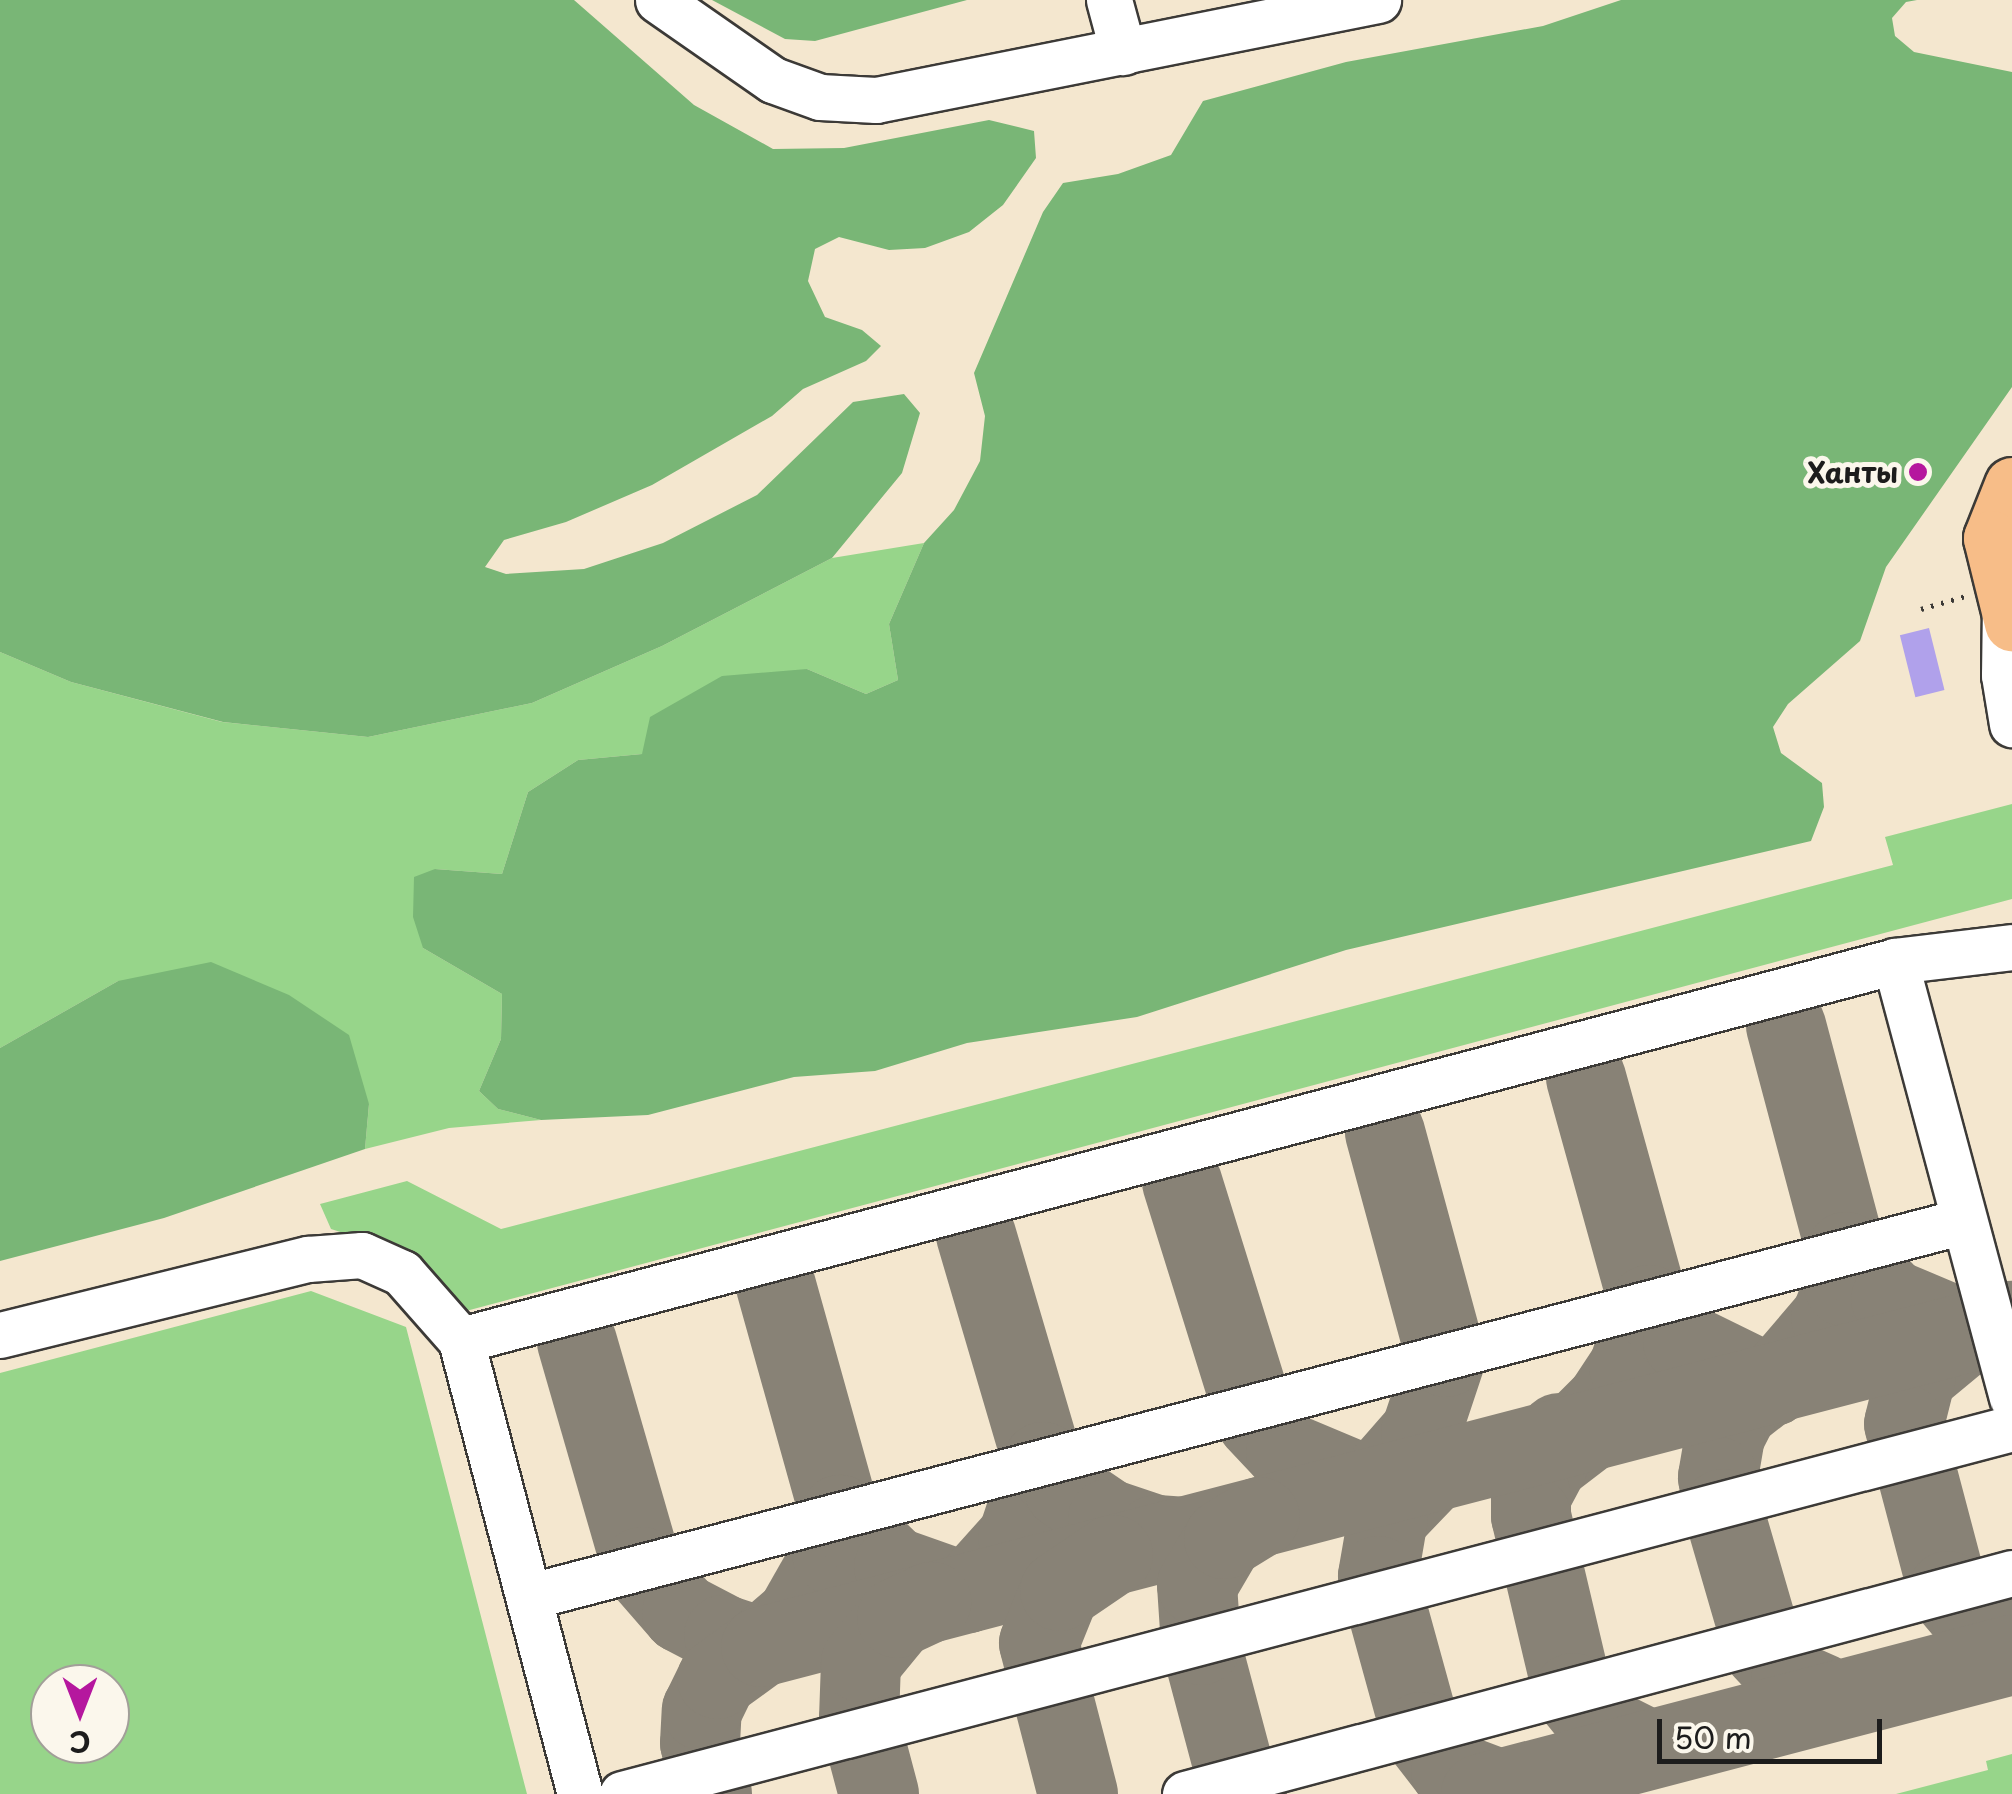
<!DOCTYPE html>
<html>
<head>
<meta charset="utf-8">
<style>
	body { margin:0 }
	#map { position:relative; width:2012px; height:1794px; overflow:hidden; background:#f4e7cf; font-family:"Playpen Sans",sans-serif }
	div>[style] { position:absolute }
	.green>* { inset:0; background:#97d58a }
	.forest>* { inset:0; background:#79b676 }
	.taxiway>* { height:80px; margin:-40px; padding:0 40px; transform-origin:40px; border-radius:40px; background:#888276 }
	.building>* { inset:0; background:#b0a1eb; transform-origin:0 0 }
	.path>* { height:5px; margin-top:-2.5px; transform-origin:0; background:repeating-linear-gradient(90deg,#3c3a37 0 2.5px,transparent 0 10.5px) }
	.roads { filter:drop-shadow(2px 0 #3c3a37) drop-shadow(-2px 0 #3c3a37) drop-shadow(0 2px #3c3a37) drop-shadow(0 -2px #3c3a37) }
	.minor>* { height:45px; margin:-22.5px; padding:0 22.5px; transform-origin:22.5px; border-radius:22.5px; background:#fff }
	.major>* { height:55px; margin:-27.5px; padding:0 27.5px; transform-origin:27.5px; border-radius:27.5px; background:#f7bd88 }
	.dots>* { width:28px; height:28px; translate:-50% -50%; box-sizing:border-box; border:5px solid #fbf7ec; border-radius:50% }
	span { translate:-50% -50%; white-space:nowrap; text-align:center; line-height:1.15; -webkit-text-stroke:10px #fbf7ec; paint-order:stroke }
	.poi-label { font-size:28px; color:#1c1c1c; font-weight:700 }
	.right { translate:-100% -50%; text-align:right }
	.north { position:absolute; left:30px; top:1664px; width:100px; height:100px; box-sizing:border-box; background:#fbf7ec; border:2px solid #a29f99; border-radius:50%; rotate:180deg; font-size:28px; font-weight:700; line-height:40px; text-align:center; color:#1c1c1c }
	.north::after { content:''; display:block; margin:auto; width:35px; height:45px; background:#b5179e; clip-path:polygon(50% 0,100% 100%,50% 72%,0 100%) }
	.scale { position:absolute; left:1657px; top:1719px; width:225px; height:45px; box-sizing:border-box; border:5px solid #1c1c1c; border-top:0; padding-left:12px; font-size:30px; line-height:35px; white-space:nowrap; color:#1c1c1c; -webkit-text-stroke:8px #fbf7ec; paint-order:stroke }
</style>
</head>
<body>
<div id="map">
	<div class="green">
		<i style="clip-path:polygon(924px 543px,889px 624px,898px 680px,866px 694px,807px 669px,642px 754px,578px 760px,528px 792px,502px 874px,435px 869px,423px 948px,502px 994px,501px 1039px,479px 1091px,498px 1109px,541px 1120px,449px 1128px,365px 1149px,369px 1104px,118px 981px,0 1048px,0 652px,71px 682px,222px 722px,368px 737px,532px 703px,662px 646px,832px 558px)"></i>
		<i style="clip-path:polygon(2012px 804px,2012px 899px,466px 1311px,409px 1254px,331px 1229px,320px 1204px,407px 1181px,501px 1229px,1893px 865px,1885px 837px)"></i>
		<i style="clip-path:polygon(evenodd,311px 1291px,406px 1327px,527px 1794px,0 1794px,0 1373px,311px 1291px,50px 1684px,110px 1684px,110px 1744px,50px 1744px,50px 1684px)"></i>
		<i style="clip-path:polygon(2012px 1754px,2012px 1794px,1896px 1794px,1988px 1770px,1986px 1761px)"></i>
	</div>
	<div class="forest">
		<i style="clip-path:polygon(0 0,574px 0,694px 105px,773px 149px,844px 148px,989px 120px,1034px 131px,1036px 158px,1003px 205px,969px 232px,925px 248px,889px 250px,839px 237px,815px 249px,808px 281px,825px 317px,862px 330px,881px 346px,866px 361px,803px 389px,772px 416px,652px 485px,566px 522px,504px 540px,485px 567px,506px 574px,584px 569px,663px 543px,757px 495px,853px 402px,904px 394px,920px 413px,902px 473px,832px 558px,662px 646px,532px 703px,368px 737px,223px 722px,71px 682px,0 652px)"></i>
		<i style="clip-path:polygon(712px 0,967px 0,815px 41px,785px 39px)"></i>
		<i style="clip-path:polygon(1621px 0,1917px 0,1906px 2px,1892px 18px,1895px 36px,1914px 52px,2012px 72px,2012px 387px,1886px 567px,1860px 641px,1788px 704px,1773px 727px,1781px 753px,1822px 783px,1824px 807px,1811px 841px,1346px 950px,1137px 1017px,967px 1043px,875px 1071px,794px 1077px,648px 1115px,541px 1120px,498px 1109px,479px 1091px,501px 1039px,502px 994px,423px 948px,413px 917px,414px 877px,435px 869px,502px 874px,528px 792px,578px 760px,642px 754px,650px 717px,722px 676px,807px 669px,866px 694px,898px 680px,889px 624px,924px 543px,954px 510px,980px 461px,985px 416px,974px 373px,1043px 212px,1063px 183px,1118px 174px,1171px 155px,1203px 101px,1346px 62px,1543px 26px)"></i>
		<i style="clip-path:polygon(211px 962px,289px 995px,349px 1035px,369px 1104px,365px 1149px,164px 1218px,0 1261px,0 1048px,118px 981px)"></i>
	</div>
	<div class="taxiway">
		<i style="left:1786px;top:1026px;width:234px;rotate:75.1deg"></i>
		<i style="left:1586px;top:1078px;width:236px;rotate:74.5deg"></i>
		<i style="left:1182px;top:1182px;width:249px;rotate:72.7deg"></i>
		<i style="left:1256px;top:1420px;width:44px;rotate:46.8deg"></i>
		<i style="left:1286px;top:1452px;width:93px;rotate:22.7deg"></i>
		<i style="left:1372px;top:1488px;width:74px;rotate:-48.8deg"></i>
		<i style="left:1421px;top:1432px;width:79px;rotate:-71.6deg"></i>
		<i style="left:1446px;top:1357px;width:233px;rotate:-105.2deg"></i>
		<i style="left:976px;top:1235px;width:237px;rotate:73.6deg"></i>
		<i style="left:776px;top:1286px;width:238px;rotate:74.4deg"></i>
		<i style="left:1969px;top:1332px;width:69px;rotate:140.3deg"></i>
		<i style="left:1916px;top:1376px;width:49px;rotate:104deg"></i>
		<i style="left:1904px;top:1424px;width:173px;rotate:75.2deg"></i>
		<i style="left:1948px;top:1591px;width:38px;rotate:50deg"></i>
		<i style="left:1972px;top:1620px;width:45px;rotate:27.7deg"></i>
		<i style="left:577px;top:1342px;width:234px;rotate:73.9deg"></i>
		<i style="left:642px;top:1567px;width:61px;rotate:49deg"></i>
		<i style="left:682px;top:1613px;width:47px;rotate:27.6deg"></i>
		<i style="left:724px;top:1635px;width:39px;rotate:18deg"></i>
		<i style="left:761px;top:1647px;width:46px;rotate:-40.6deg"></i>
		<i style="left:796px;top:1617px;width:73px;rotate:-60.3deg"></i>
		<i style="left:832px;top:1554px;width:40px;rotate:-78deg"></i>
		<i style="left:840px;top:1515px;width:75px;rotate:43.9deg"></i>
		<i style="left:894px;top:1567px;width:78px;rotate:19.4deg"></i>
		<i style="left:968px;top:1593px;width:75px;rotate:-48.2deg"></i>
		<i style="left:1018px;top:1537px;width:79px;rotate:-71.6deg"></i>
		<i style="left:1043px;top:1462px;width:34px;rotate:52deg"></i>
		<i style="left:1064px;top:1489px;width:53px;rotate:34.3deg"></i>
		<i style="left:1108px;top:1519px;width:51px;rotate:18.4deg"></i>
		<i style="left:1156px;top:1535px;width:29px;rotate:4deg"></i>
		<i style="left:1766px;top:1388px;width:36px;rotate:142deg"></i>
		<i style="left:1738px;top:1410px;width:29px;rotate:117deg"></i>
		<i style="left:1725px;top:1436px;width:42px;rotate:99.7deg"></i>
		<i style="left:1718px;top:1477px;width:32px;rotate:81deg"></i>
		<i style="left:1723px;top:1509px;width:147px;rotate:73.8deg"></i>
		<i style="left:1764px;top:1650px;width:40px;rotate:48deg"></i>
		<i style="left:1791px;top:1680px;width:34px;rotate:24deg"></i>
		<i style="left:1559px;top:1433px;width:12px;rotate:24deg"></i>
		<i style="left:1570px;top:1438px;width:51px;rotate:-45deg"></i>
		<i style="left:1606px;top:1402px;width:42px;rotate:-56.7deg"></i>
		<i style="left:1629px;top:1367px;width:65px;rotate:-72.1deg"></i>
		<i style="left:1649px;top:1305px;width:50px;rotate:47.4deg"></i>
		<i style="left:1683px;top:1342px;width:100px;rotate:26.1deg"></i>
		<i style="left:1773px;top:1386px;width:89px;rotate:-49.5deg"></i>
		<i style="left:1831px;top:1318px;width:35px;rotate:-68deg"></i>
		<i style="left:1844px;top:1286px;width:34px;rotate:-87deg"></i>
		<i style="left:1846px;top:1252px;width:65px;rotate:46.2deg"></i>
		<i style="left:1891px;top:1299px;width:85px;rotate:22.9deg"></i>
		<i style="left:1587px;top:1433px;width:48px;rotate:142.7deg"></i>
		<i style="left:1549px;top:1462px;width:38px;rotate:118deg"></i>
		<i style="left:1531px;top:1496px;width:20px;rotate:90deg"></i>
		<i style="left:1531px;top:1516px;width:182px;rotate:76.7deg"></i>
		<i style="left:1573px;top:1693px;width:40px;rotate:51deg"></i>
		<i style="left:1598px;top:1724px;width:45px;rotate:26.6deg"></i>
		<i style="left:1430px;top:1474px;width:61px;rotate:133.7deg"></i>
		<i style="left:1388px;top:1518px;width:59px;rotate:99.8deg"></i>
		<i style="left:1378px;top:1576px;width:162px;rotate:74.6deg"></i>
		<i style="left:1421px;top:1732px;width:49px;rotate:52.4deg"></i>
		<i style="left:1451px;top:1771px;width:51px;rotate:20.6deg"></i>
		<i style="left:712px;top:1794px;width:52px;rotate:-103.2deg"></i>
		<i style="left:700px;top:1743px;width:33px;rotate:-87deg"></i>
		<i style="left:702px;top:1710px;width:34px;rotate:-64deg"></i>
		<i style="left:717px;top:1679px;width:54px;rotate:-36deg"></i>
		<i style="left:761px;top:1647px;width:1293px;rotate:-14.61deg"></i>
		<i style="left:879px;top:1794px;width:78px;rotate:-104.9deg"></i>
		<i style="left:859px;top:1719px;width:57px;rotate:-88deg"></i>
		<i style="left:861px;top:1662px;width:57px;rotate:-50.7deg"></i>
		<i style="left:897px;top:1618px;width:38px;rotate:-25deg"></i>
		<i style="left:1078px;top:1794px;width:156px;rotate:-104.5deg"></i>
		<i style="left:1039px;top:1643px;width:56px;rotate:-68deg"></i>
		<i style="left:1060px;top:1591px;width:64px;rotate:-34.2deg"></i>
		<i style="left:1247px;top:1794px;width:17px;rotate:-126deg"></i>
		<i style="left:1237px;top:1780px;width:140px;rotate:-104.9deg"></i>
		<i style="left:1201px;top:1645px;width:60px;rotate:-93.8deg"></i>
		<i style="left:1197px;top:1585px;width:53px;rotate:-59.6deg"></i>
		<i style="left:1224px;top:1539px;width:42px;rotate:-31.4deg"></i>
		<i style="left:1481px;top:1794px;width:549px;rotate:-14.67deg"></i>
	</div>
	<div class="building">
		<i style="left:1929px;top:628px;width:64px;height:30px;rotate:76deg"></i>
	</div>
	<div class="path">
		<i style="left:1921px;top:609px;width:47px;rotate:-16.1deg"></i>
	</div>
	<div class="roads">
		<div class="minor">
			<i style="left:658px;top:0;width:140px;rotate:34.8deg"></i>
			<i style="left:773px;top:80px;width:50px;rotate:19.9deg"></i>
			<i style="left:820px;top:97px;width:56px;rotate:3.1deg"></i>
			<i style="left:876px;top:100px;width:512px;rotate:-11.27deg"></i>
			<i style="left:1109px;top:0;width:54px;rotate:74.9deg"></i>
			<i style="left:2005px;top:604px;width:71px;rotate:90.8deg"></i>
			<i style="left:2004px;top:675px;width:50px;rotate:80.7deg"></i>
			<i style="left:1895px;top:961px;width:452px;rotate:75deg"></i>
			<i style="left:0;top:1335px;width:317px;rotate:-13.9deg"></i>
			<i style="left:308px;top:1259px;width:54px;rotate:-4.2deg"></i>
			<i style="left:362px;top:1255px;width:44px;rotate:24.2deg"></i>
			<i style="left:402px;top:1273px;width:89px;rotate:48.6deg"></i>
			<i style="left:531px;top:1596px;width:1480px;rotate:-14.67deg"></i>
			<i style="left:580px;top:1794px;width:469px;rotate:-104.7deg"></i>
			<i style="left:461px;top:1340px;width:1483px;rotate:-14.8deg"></i>
			<i style="left:1895px;top:961px;width:118px;rotate:-6.8deg"></i>
			<i style="left:622px;top:1794px;width:1437px;rotate:-14.75deg"></i>
			<i style="left:1185px;top:1794px;width:856px;rotate:-14.96deg"></i>
		</div>
		<div class="major">
			<i style="left:2012px;top:485px;width:57px;rotate:111.6deg"></i>
			<i style="left:1991px;top:538px;width:88px;rotate:76.1deg"></i>
		</div>
	</div>
	<div class="dots">
		<i style="left:1918px;top:472px;background:#b5179e"></i>
	</div>
	<div class="poi-label">
		<span class="right" style="left:1898px;top:472px">Ханты</span>
	</div>
	<div class="north">С</div>
	<div class="scale">50 m</div>
</div>
</body>
</html>
